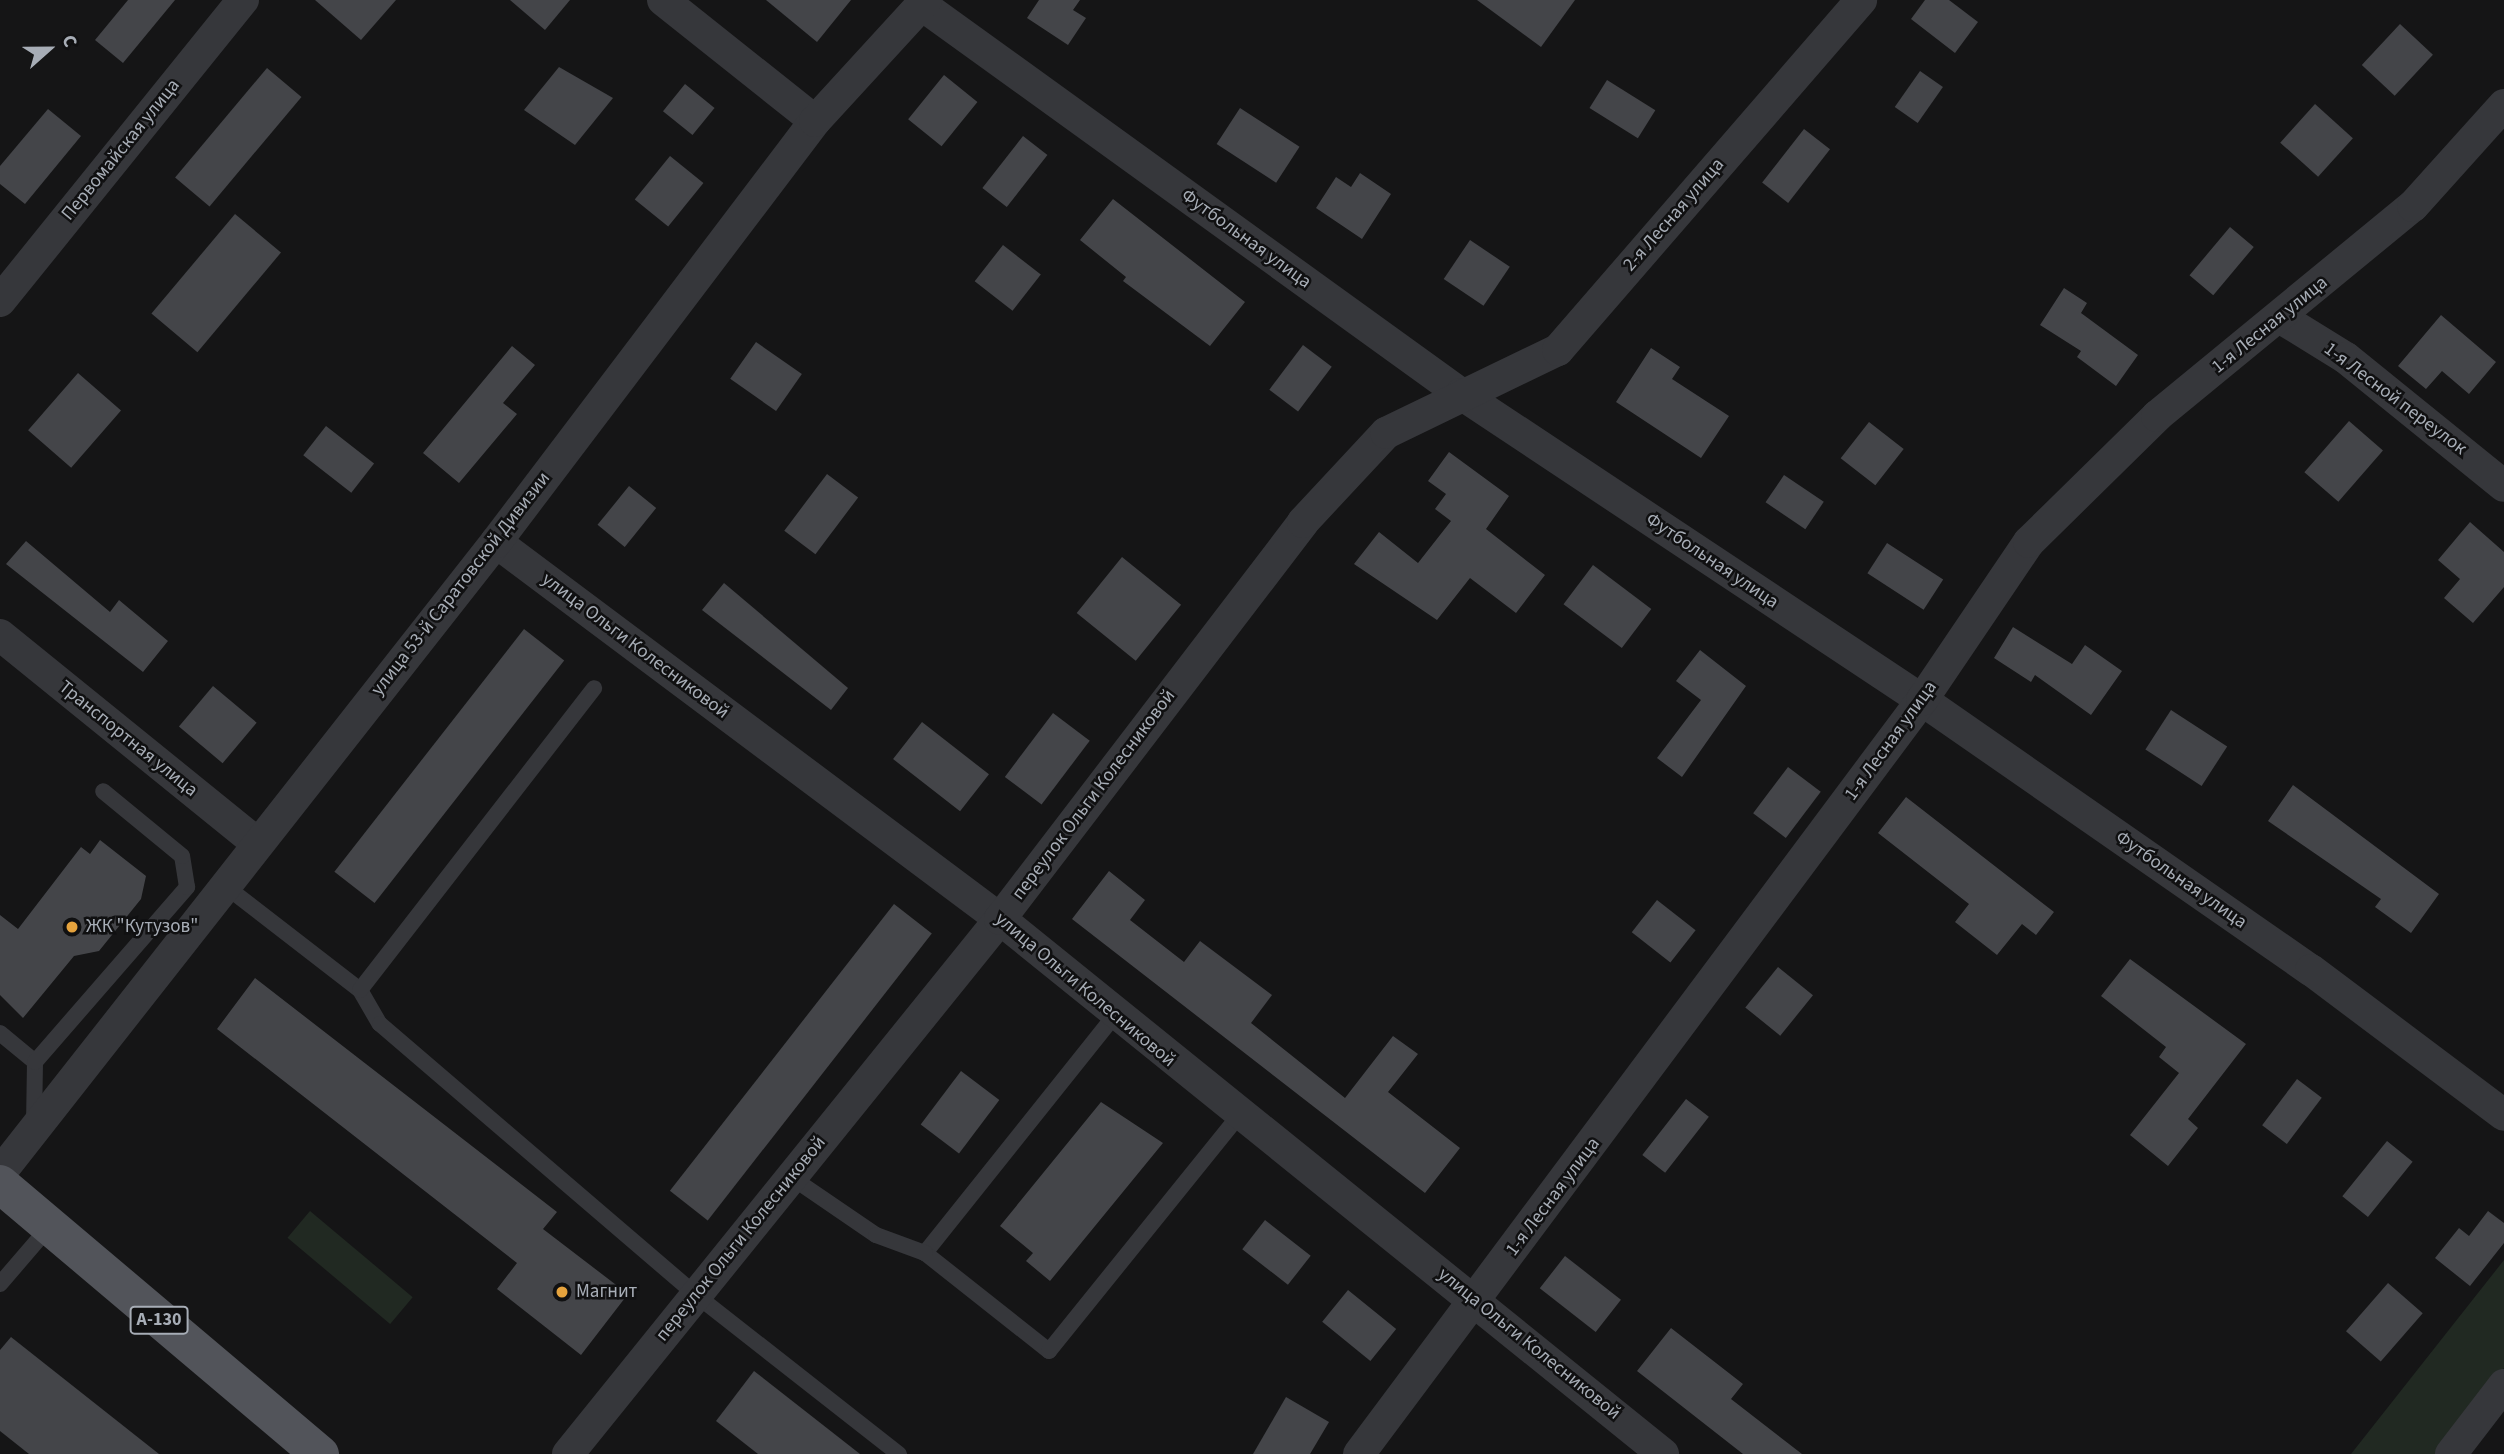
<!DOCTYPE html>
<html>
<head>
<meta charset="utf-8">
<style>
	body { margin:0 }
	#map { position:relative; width:2504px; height:1454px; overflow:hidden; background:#151516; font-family:"Source Sans 3",sans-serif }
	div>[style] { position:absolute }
	.green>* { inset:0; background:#212922; transform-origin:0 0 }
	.building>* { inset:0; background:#444549; transform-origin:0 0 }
	.service>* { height:16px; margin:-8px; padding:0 8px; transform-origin:8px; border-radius:8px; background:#36373b }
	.minor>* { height:32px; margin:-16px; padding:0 16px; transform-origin:16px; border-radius:16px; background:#36373b }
	.primary>* { height:38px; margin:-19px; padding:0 19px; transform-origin:19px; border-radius:19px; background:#52545a }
	.dots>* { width:19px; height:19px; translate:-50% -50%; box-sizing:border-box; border:4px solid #101011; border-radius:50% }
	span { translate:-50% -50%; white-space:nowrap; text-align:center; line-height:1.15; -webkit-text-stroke:5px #101011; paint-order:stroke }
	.shield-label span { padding:2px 5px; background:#101011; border:2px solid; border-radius:5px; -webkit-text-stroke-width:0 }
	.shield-label { font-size:18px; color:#a7adb6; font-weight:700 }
	.street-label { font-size:19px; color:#a7adb6 }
	.poi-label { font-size:19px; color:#a7adb6 }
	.left { translate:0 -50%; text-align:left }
	.north { position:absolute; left:14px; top:14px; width:70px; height:70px; -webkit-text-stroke:5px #101011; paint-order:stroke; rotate:69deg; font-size:19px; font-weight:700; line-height:28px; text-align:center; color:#a7adb6 }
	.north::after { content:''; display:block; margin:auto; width:24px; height:32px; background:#a7adb6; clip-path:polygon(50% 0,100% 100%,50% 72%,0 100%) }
</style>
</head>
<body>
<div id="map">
	<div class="green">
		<i style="left:310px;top:1211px;width:134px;height:35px;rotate:40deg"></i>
		<i style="clip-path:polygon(2504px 1260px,2504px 1368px,2436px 1454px,2351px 1454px)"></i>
	</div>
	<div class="building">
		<i style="clip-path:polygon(128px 0,175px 0,123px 63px,95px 40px)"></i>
		<i style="clip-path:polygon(315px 0,396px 0,361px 40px)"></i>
		<i style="clip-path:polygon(510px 0,570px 0,545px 30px)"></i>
		<i style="clip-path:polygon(766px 0,851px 0,817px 42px)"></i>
		<i style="clip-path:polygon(1039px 0,1080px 0,1073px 10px,1086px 18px,1068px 45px,1027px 18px)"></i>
		<i style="clip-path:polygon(1477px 0,1575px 0,1541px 47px)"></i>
		<i style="clip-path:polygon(1925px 0,1949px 0,1978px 22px,1955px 53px,1911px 19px)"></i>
		<i style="left:2400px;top:24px;width:45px;height:56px;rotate:43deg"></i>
		<i style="clip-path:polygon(559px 67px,613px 98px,575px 145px,524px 110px)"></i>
		<i style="left:267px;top:68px;width:45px;height:143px;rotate:40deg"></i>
		<i style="left:1920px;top:71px;width:28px;height:44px;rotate:35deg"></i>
		<i style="left:944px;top:75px;width:43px;height:57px;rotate:39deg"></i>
		<i style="left:1607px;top:80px;width:57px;height:33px;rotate:32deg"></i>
		<i style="left:685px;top:84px;width:38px;height:35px;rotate:39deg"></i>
		<i style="left:2315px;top:104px;width:51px;height:52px;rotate:42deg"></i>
		<i style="left:1240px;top:108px;width:71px;height:43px;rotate:33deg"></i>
		<i style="clip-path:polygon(48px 109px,81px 136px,25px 204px,0 184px,0 166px)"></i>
		<i style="left:1804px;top:129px;width:33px;height:68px;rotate:38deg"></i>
		<i style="left:1023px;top:136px;width:31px;height:66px;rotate:38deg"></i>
		<i style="left:670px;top:156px;width:43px;height:56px;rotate:39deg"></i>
		<i style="clip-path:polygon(1360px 173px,1391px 194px,1362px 239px,1316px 208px,1336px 177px,1351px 187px)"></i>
		<i style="clip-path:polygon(1113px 199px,1245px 302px,1210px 346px,1123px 281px,1126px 277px,1080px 240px)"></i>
		<i style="left:235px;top:214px;width:60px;height:130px;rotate:40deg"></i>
		<i style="left:2230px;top:227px;width:31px;height:63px;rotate:40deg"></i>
		<i style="left:1470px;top:240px;width:48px;height:47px;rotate:34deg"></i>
		<i style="left:1003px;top:245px;width:48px;height:46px;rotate:38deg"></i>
		<i style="clip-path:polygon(2064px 288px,2087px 303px,2081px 313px,2138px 355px,2116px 386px,2077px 357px,2081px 351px,2040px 325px)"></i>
		<i style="clip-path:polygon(2441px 315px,2496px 362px,2469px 394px,2442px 371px,2426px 389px,2398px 366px)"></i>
		<i style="left:756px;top:342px;width:56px;height:45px;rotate:35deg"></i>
		<i style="left:1303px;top:345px;width:36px;height:56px;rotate:37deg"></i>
		<i style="clip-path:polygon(512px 346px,535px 365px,503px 403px,517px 414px,459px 483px,423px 453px)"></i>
		<i style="clip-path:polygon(1651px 348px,1680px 367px,1672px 379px,1729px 416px,1701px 458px,1616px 402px)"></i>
		<i style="left:78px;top:373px;width:57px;height:76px;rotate:41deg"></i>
		<i style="left:2349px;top:421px;width:45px;height:68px;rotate:41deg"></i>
		<i style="left:1869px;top:422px;width:44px;height:46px;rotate:38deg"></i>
		<i style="left:326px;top:426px;width:61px;height:37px;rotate:38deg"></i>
		<i style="clip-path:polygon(1449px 452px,1509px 496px,1486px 529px,1545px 575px,1516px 613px,1470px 578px,1437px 620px,1354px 564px,1379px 532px,1418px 563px,1451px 521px,1435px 509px,1446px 494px,1428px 481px)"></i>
		<i style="left:827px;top:474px;width:39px;height:71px;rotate:37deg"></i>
		<i style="left:1784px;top:475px;width:48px;height:33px;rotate:34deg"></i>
		<i style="left:629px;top:486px;width:35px;height:50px;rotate:39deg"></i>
		<i style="clip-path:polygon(2470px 522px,2504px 552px,2504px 587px,2473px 623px,2444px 598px,2460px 579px,2438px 560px)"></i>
		<i style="clip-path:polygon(26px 541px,110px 612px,119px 600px,168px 641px,143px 672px,6px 564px)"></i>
		<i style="left:1887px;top:543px;width:67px;height:36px;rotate:33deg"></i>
		<i style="left:1122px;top:557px;width:76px;height:72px;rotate:39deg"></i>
		<i style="left:1593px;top:565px;width:73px;height:49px;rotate:37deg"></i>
		<i style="clip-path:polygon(724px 583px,848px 688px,831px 710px,702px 610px)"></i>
		<i style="clip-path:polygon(2013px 627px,2072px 664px,2085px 645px,2122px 671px,2091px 715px,2035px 675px,2031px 682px,1994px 658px)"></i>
		<i style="left:524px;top:629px;width:51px;height:308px;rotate:38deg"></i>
		<i style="clip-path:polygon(1700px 650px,1746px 686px,1682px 777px,1657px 758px,1701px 700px,1676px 681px)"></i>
		<i style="left:213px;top:686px;width:57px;height:53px;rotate:40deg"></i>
		<i style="left:2171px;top:710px;width:67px;height:47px;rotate:33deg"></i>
		<i style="left:1053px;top:713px;width:46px;height:80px;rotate:37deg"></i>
		<i style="left:922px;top:722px;width:85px;height:47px;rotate:38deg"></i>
		<i style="left:1788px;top:767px;width:41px;height:58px;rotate:37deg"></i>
		<i style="clip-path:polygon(2293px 785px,2439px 894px,2411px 933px,2375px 907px,2381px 899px,2268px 821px)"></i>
		<i style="clip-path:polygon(1906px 797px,2054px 912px,2036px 935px,2022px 924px,1997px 955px,1955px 922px,1969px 904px,1878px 833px)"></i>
		<i style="clip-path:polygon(100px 840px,146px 876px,141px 899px,99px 951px,74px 956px,23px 1018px,0 995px,0 915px,18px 929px,81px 847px,90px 854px)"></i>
		<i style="clip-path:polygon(1109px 871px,1145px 900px,1130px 920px,1184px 962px,1200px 941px,1272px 995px,1251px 1023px,1345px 1098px,1393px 1036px,1418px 1054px,1388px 1092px,1460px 1148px,1425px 1193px,1072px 919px)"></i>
		<i style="left:1657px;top:900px;width:49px;height:41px;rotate:38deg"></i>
		<i style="left:894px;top:904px;width:48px;height:364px;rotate:38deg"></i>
		<i style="clip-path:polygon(2130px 959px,2246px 1044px,2188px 1119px,2198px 1128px,2168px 1166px,2130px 1135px,2179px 1073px,2159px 1057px,2166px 1047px,2101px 996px)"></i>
		<i style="left:1778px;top:967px;width:45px;height:52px;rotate:39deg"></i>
		<i style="clip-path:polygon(255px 978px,557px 1212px,543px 1229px,628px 1294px,581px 1355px,497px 1289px,517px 1263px,217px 1029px)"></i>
		<i style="left:961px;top:1071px;width:48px;height:67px;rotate:37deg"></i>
		<i style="left:2297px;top:1079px;width:31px;height:58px;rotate:37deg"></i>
		<i style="left:1686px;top:1099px;width:29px;height:71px;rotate:38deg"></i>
		<i style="clip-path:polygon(1101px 1102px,1163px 1143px,1050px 1281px,1026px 1261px,1033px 1253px,1000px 1226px)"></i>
		<i style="left:2387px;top:1141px;width:33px;height:71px;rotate:39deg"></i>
		<i style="clip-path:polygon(2488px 1211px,2504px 1223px,2504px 1243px,2470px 1286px,2435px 1258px,2459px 1228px,2469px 1236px)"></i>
		<i style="left:1265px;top:1220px;width:58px;height:37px;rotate:38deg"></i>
		<i style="left:1565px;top:1256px;width:71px;height:41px;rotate:38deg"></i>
		<i style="left:2388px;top:1283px;width:46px;height:64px;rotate:41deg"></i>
		<i style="left:1348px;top:1290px;width:62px;height:41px;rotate:39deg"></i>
		<i style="clip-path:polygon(1671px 1328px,1743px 1384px,1731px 1399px,1802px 1454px,1743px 1454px,1637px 1371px)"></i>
		<i style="clip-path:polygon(11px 1337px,159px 1454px,29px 1454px,0 1431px,0 1350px)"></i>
		<i style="clip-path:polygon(754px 1371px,860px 1454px,758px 1454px,716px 1421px)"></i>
		<i style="clip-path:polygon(1286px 1397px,1329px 1422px,1310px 1454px,1253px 1454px)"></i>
	</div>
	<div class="service">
		<i style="left:224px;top:885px;width:172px;rotate:37.7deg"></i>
		<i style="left:360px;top:990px;width:39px;rotate:60deg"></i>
		<i style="left:380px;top:1024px;width:416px;rotate:40.6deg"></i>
		<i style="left:696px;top:1295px;width:258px;rotate:38.1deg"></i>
		<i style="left:360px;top:990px;width:382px;rotate:-52.2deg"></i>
		<i style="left:1115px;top:1015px;width:305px;rotate:128.6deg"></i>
		<i style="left:925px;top:1253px;width:158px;rotate:38.3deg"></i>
		<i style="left:1049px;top:1351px;width:301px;rotate:-51.1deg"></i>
		<i style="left:0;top:1033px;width:45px;rotate:39.6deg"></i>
		<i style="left:35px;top:1062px;width:61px;rotate:90.9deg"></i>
		<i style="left:35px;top:1062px;width:232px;rotate:-49deg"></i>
		<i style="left:187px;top:887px;width:31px;rotate:-99deg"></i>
		<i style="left:182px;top:856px;width:102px;rotate:-140.6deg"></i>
		<i style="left:791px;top:1177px;width:103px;rotate:34.3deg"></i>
		<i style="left:876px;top:1235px;width:52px;rotate:20.2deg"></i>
		<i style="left:0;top:1284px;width:75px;rotate:-49.3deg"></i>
	</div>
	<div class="minor">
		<i style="left:663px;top:0;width:194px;rotate:38.5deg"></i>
		<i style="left:922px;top:5px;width:665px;rotate:35.82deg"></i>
		<i style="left:1461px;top:394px;width:553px;rotate:33.58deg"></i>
		<i style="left:1922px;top:700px;width:474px;rotate:34.8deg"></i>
		<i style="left:2311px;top:970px;width:241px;rotate:36.9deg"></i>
		<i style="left:0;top:301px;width:387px;rotate:-51.1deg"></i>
		<i style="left:2281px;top:318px;width:76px;rotate:31.6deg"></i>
		<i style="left:2346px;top:358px;width:203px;rotate:39deg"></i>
		<i style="left:496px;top:542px;width:629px;rotate:36.8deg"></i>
		<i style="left:1000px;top:919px;width:852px;rotate:38.9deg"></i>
		<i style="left:0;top:635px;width:331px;rotate:39deg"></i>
		<i style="left:0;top:1173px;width:803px;rotate:-51.83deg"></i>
		<i style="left:496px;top:542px;width:528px;rotate:-52.85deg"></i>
		<i style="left:815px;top:121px;width:164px;rotate:-47.5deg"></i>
		<i style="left:568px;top:1454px;width:688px;rotate:-51.08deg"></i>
		<i style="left:1000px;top:919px;width:499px;rotate:-52.6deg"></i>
		<i style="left:1303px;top:522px;width:122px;rotate:-47deg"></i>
		<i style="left:1386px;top:433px;width:191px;rotate:-25.8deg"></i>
		<i style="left:1558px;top:350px;width:463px;rotate:-49.1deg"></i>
		<i style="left:1359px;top:1454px;width:941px;rotate:-53.25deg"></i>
		<i style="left:1922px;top:700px;width:191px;rotate:-55.9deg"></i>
		<i style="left:2029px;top:542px;width:180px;rotate:-44.5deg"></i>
		<i style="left:2157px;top:416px;width:331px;rotate:-39.4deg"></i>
		<i style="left:2413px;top:206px;width:136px;rotate:-48deg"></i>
		<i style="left:2451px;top:1454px;width:87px;rotate:-52.5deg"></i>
	</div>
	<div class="primary">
		<i style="left:0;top:1184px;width:419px;rotate:40.2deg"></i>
	</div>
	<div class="dots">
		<i style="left:72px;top:927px;background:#e6a33d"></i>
		<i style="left:562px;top:1292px;background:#e6a33d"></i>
	</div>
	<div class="shield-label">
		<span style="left:159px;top:1320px">А-130</span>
	</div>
	<div class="street-label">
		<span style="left:121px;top:150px;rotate:-51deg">Первомайская улица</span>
		<span style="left:1674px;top:215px;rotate:-49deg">2-я Лесная улица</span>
		<span style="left:1246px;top:239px;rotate:36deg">Футбольная улица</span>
		<span style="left:2270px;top:325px;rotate:-39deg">1-я Лесная улица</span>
		<span style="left:2395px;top:399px;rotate:37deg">1-я Лесной переулок</span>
		<span style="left:1712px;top:561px;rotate:34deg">Футбольная улица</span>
		<span style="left:461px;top:584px;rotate:-52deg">улица 53-й Саратовской Дивизии</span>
		<span style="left:635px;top:646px;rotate:37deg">улица Ольги Колесниковой</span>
		<span style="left:128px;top:739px;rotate:39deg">Транспортная улица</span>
		<span style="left:1891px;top:741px;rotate:-54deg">1-я Лесная улица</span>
		<span style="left:1094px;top:795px;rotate:-53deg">переулок Ольги Колесниковой</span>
		<span style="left:2181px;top:880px;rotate:35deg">Футбольная улица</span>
		<span style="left:1085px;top:990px;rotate:40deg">улица Ольги Колесниковой</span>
		<span style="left:1553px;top:1197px;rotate:-53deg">1-я Лесная улица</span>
		<span style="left:741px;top:1239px;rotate:-51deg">переулок Ольги Колесниковой</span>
		<span style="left:1529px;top:1344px;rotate:39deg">улица Ольги Колесниковой</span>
	</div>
	<div class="poi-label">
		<span class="left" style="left:86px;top:927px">ЖК "Кутузов"</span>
		<span class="left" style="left:576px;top:1292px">Магнит</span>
	</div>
	<div class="north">С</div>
</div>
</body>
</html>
